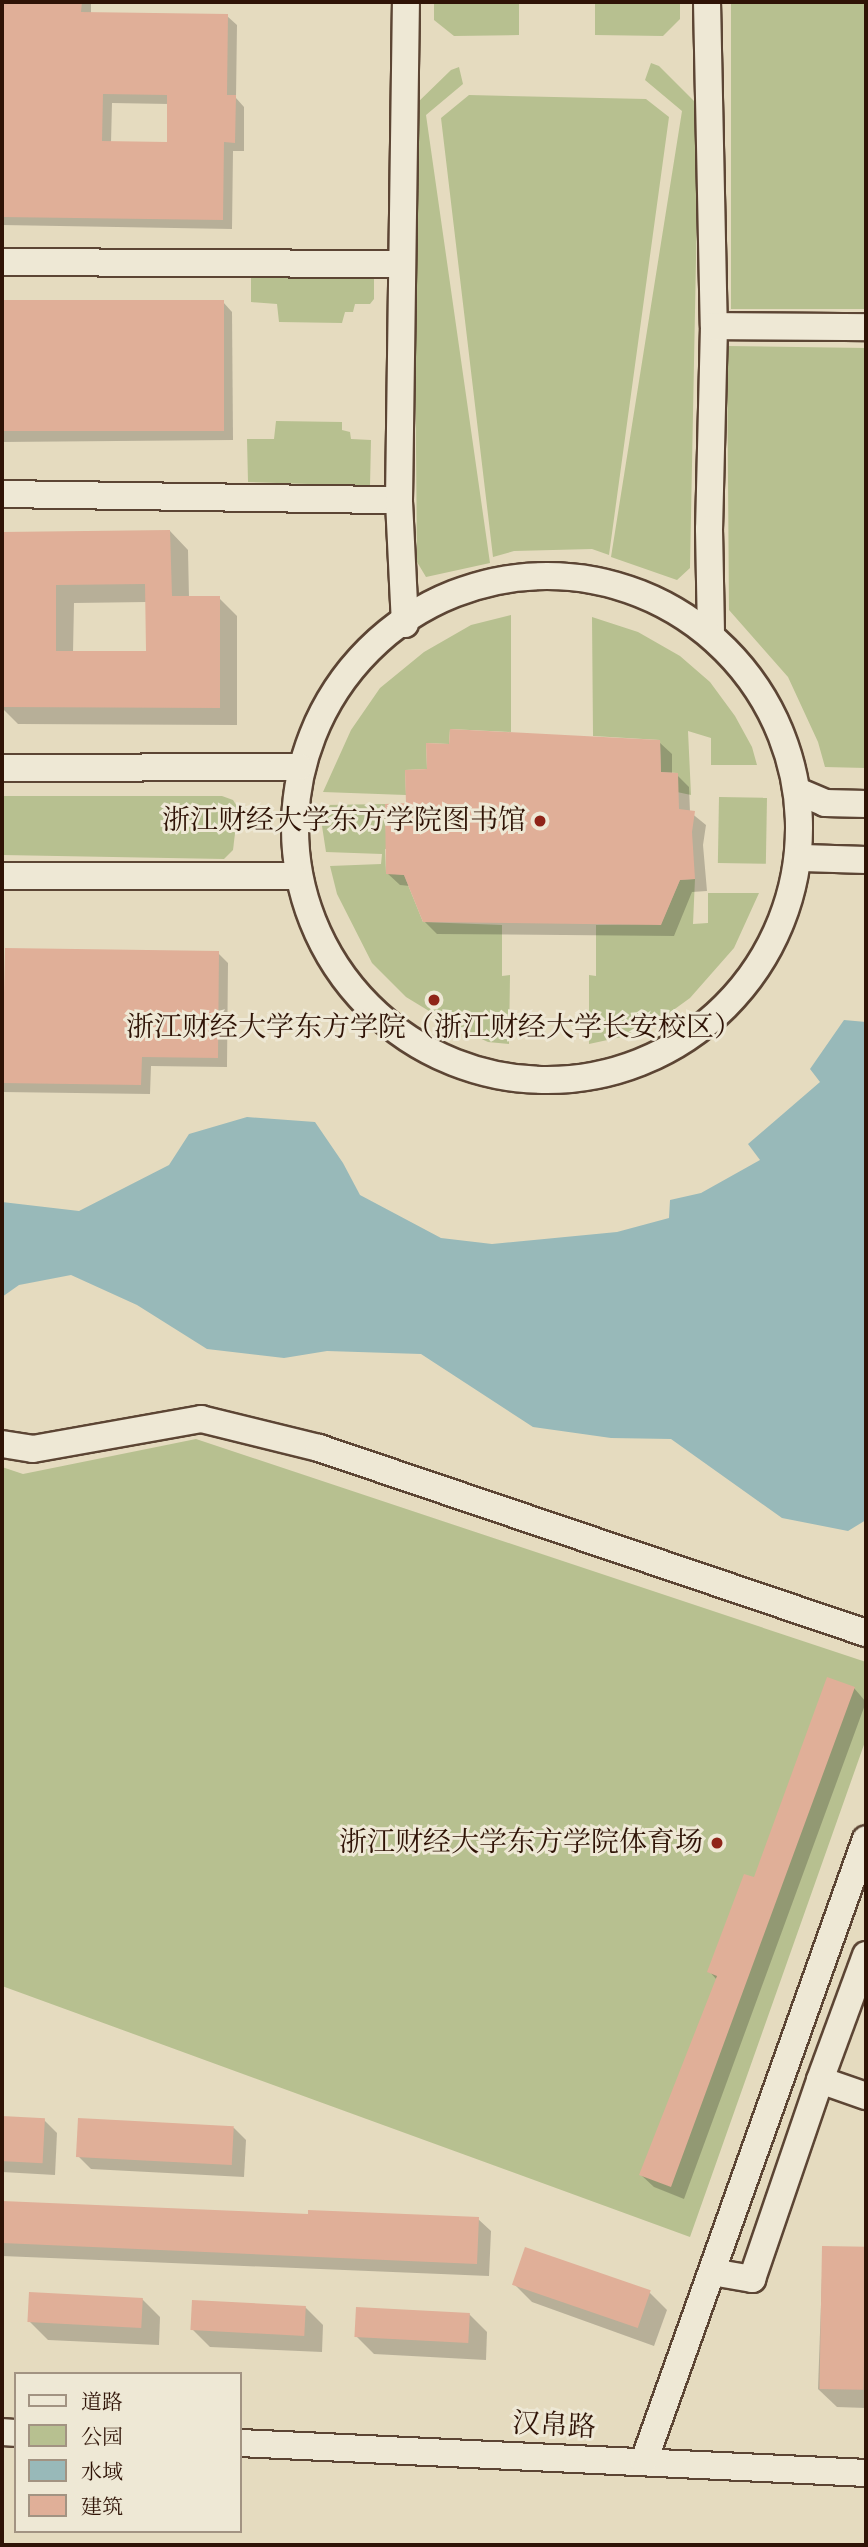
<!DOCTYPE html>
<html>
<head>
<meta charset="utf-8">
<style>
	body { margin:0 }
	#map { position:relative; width:868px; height:2547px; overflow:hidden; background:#e5dbbf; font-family:"IM FELL DW Pica","Noto Serif SC",serif }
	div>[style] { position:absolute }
	.green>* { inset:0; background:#b7c090; transform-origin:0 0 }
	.water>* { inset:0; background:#98b9b9 }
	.shadow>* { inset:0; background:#0003 }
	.building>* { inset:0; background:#e0af98; transform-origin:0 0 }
	.roads { filter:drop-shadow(2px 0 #5c4534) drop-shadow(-2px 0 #5c4534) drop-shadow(0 2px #5c4534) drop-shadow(0 -2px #5c4534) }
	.minor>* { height:26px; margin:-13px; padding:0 13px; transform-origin:13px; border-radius:13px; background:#eee8d5 }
	.minor>.ring { margin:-13px; padding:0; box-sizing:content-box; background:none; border:26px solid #eee8d5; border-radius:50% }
	.dots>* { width:19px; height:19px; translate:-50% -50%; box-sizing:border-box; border:4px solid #eee8d5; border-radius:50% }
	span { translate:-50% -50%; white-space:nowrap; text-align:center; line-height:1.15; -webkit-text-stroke:6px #eee8d5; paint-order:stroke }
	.poi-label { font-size:28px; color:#2f1306 }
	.right { translate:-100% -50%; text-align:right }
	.street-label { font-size:28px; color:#2f1306 }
	.frame { position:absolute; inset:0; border:4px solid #2f1306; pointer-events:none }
	.legend { position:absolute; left:14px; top:2372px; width:228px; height:161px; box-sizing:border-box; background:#eee8d5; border:2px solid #a29382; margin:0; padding:9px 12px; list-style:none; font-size:21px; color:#2f1306 }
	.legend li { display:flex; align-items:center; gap:14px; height:35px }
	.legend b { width:35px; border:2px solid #a29382 }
</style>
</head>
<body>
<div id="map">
	<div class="green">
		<i style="clip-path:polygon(434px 2px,519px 2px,519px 35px,454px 36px,434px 20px)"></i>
		<i style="clip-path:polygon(595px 2px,680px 2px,680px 19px,663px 36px,595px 35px)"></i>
		<i style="left:731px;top:2px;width:135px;height:307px"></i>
		<i style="clip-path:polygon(651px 63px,659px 66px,699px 106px,690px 568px,677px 580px,611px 557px,682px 111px,645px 80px)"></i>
		<i style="clip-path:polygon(459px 67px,463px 84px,426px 115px,490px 563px,426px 577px,417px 562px,413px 107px,451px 70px)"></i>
		<i style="clip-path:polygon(469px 95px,646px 99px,669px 117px,609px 555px,592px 549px,514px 551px,493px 557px,441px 118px)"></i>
		<i style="clip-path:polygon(251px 275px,374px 278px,374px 299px,370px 304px,355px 304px,353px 312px,345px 312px,342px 323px,279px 322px,277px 304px,251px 302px)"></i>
		<i style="clip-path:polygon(727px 346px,866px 348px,866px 768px,825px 767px,818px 742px,788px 677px,729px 610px)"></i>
		<i style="clip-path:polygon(276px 421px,342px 422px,342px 430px,350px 432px,351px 439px,371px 440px,370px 486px,248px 482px,247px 439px,274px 439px)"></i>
		<i style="clip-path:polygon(511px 615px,511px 732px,450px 729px,449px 744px,426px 743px,427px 769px,405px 770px,406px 795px,323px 792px,351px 730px,380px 688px,424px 652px,471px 625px)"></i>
		<i style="clip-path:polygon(592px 617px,638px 632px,680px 656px,710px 682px,735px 716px,752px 747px,757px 765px,711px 765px,711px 738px,688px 731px,691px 795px,677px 792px,677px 773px,661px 772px,660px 740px,593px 736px)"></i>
		<i style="clip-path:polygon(2px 796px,222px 796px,233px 800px,238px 808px,233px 850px,224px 859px,2px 855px)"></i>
		<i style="left:719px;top:797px;width:48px;height:66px;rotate:1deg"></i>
		<i style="clip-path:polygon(385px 804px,386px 834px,397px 849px,385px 849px,386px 873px,404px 875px,423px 922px,502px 925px,502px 976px,510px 975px,509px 1044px,488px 1042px,452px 1025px,406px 997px,372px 963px,337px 894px,330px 866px,381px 864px,382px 854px,326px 852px,322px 826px,325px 805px)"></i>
		<i style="clip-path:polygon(695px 879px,693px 924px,708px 923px,708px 893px,759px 893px,734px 948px,690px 998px,661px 1019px,626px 1036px,589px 1044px,589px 975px,596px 976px,596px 925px,661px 924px,680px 880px)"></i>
		<i style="clip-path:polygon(196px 1439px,866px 1662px,866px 1739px,690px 2237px,2px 1986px,2px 1467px,23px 1474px)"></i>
	</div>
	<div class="water">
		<i style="clip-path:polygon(844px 1020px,866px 1022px,866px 1520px,848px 1531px,782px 1518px,671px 1439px,611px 1438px,533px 1427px,421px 1354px,327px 1351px,284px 1358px,207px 1349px,137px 1305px,71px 1275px,19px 1285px,2px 1297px,2px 1202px,79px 1211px,169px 1165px,189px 1134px,247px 1117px,315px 1122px,343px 1163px,360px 1195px,441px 1238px,492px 1244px,617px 1232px,669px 1218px,670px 1200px,701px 1193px,760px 1160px,748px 1144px,820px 1082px,810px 1069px)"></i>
	</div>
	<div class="shadow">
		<i style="clip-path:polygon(evenodd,2px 2px,91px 2px,91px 14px,227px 16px,237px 25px,236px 98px,244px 107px,244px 151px,233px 151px,232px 229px,2px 225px,2px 2px,112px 103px,169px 104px,168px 144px,111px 143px,112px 103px)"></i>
		<i style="clip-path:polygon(223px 302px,232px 312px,233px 440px,2px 442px,2px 304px)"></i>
		<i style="clip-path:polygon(evenodd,170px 531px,188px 550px,189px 598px,219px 598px,237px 616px,237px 725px,18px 724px,2px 708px,2px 534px,170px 531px,147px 602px,148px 653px,73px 653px,74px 603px,147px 602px)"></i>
		<i style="clip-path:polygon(659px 742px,672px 754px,672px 774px,677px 775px,689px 787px,690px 812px,706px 825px,703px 845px,707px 891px,692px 892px,674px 936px,437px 934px,424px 921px,410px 886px,400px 885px,387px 873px,408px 805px)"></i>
		<i style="clip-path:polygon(218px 953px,228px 963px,227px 1067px,151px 1066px,150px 1094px,2px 1092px,2px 1026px)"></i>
		<i style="clip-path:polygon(854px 1688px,866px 1702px,684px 2199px,654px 2187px,641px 2175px,717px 1980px,709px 1971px)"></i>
		<i style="clip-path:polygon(2px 2118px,44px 2120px,57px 2133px,55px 2175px,2px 2172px)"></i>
		<i style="clip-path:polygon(234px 2128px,246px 2140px,244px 2177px,91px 2169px,78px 2156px)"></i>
		<i style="clip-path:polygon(2px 2204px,309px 2216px,478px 2219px,491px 2231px,489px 2276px,2px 2256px)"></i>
		<i style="clip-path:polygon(823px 2248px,866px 2249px,866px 2408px,837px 2407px,818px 2389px)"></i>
		<i style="clip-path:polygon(514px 2284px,649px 2292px,667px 2310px,654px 2346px,532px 2302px)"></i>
		<i style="clip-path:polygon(142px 2299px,160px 2317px,159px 2345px,48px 2340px,30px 2322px)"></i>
		<i style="clip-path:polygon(305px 2307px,323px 2325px,322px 2352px,210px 2347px,192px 2329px)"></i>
		<i style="clip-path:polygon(469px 2314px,487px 2332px,486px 2360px,374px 2354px,356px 2336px)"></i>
	</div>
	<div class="building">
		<i style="clip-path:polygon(evenodd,2px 2px,82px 2px,81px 12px,228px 14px,227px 95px,236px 95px,235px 143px,224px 142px,223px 220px,2px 217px,2px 2px,103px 94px,167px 95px,167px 142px,102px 141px,103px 94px)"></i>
		<i style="left:224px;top:300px;width:131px;height:222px;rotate:90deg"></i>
		<i style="clip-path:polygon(evenodd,170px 530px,172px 596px,220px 596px,220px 708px,2px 707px,2px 532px,170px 530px,145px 584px,146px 651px,56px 651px,56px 585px,145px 584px)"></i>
		<i style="clip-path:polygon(450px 729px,660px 740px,661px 772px,678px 773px,679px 809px,695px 811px,692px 832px,695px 879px,680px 880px,661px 925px,423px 922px,404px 875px,386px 874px,385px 804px,406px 803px,405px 770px,427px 769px,426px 743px,449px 744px)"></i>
		<i style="clip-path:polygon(5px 948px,219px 951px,218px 1058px,142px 1057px,141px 1085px,2px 1083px)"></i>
		<i style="clip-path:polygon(827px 1677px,855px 1687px,671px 2187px,639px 2175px,717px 1976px,707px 1972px,744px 1874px,754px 1877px)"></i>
		<i style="left:2px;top:2116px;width:43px;height:45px;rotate:3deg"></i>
		<i style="left:78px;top:2118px;width:156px;height:39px;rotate:3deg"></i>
		<i style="clip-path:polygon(2px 2201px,308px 2214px,308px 2210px,479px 2217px,477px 2264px,2px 2243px)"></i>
		<i style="left:822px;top:2246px;width:44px;height:143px;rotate:1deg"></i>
		<i style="left:525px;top:2247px;width:133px;height:40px;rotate:19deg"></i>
		<i style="left:29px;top:2292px;width:114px;height:30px;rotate:3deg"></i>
		<i style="left:192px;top:2300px;width:114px;height:30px;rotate:3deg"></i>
		<i style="left:356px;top:2307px;width:114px;height:30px;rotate:3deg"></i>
	</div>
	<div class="roads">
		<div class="minor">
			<i style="left:707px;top:2px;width:324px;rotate:88.8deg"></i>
			<i style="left:714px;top:326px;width:203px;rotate:91.4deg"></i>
			<i style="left:709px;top:529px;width:101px;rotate:88.9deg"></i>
			<i style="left:2px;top:262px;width:400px;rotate:0.3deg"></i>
			<i style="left:714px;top:326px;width:152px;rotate:0.4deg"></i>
			<i style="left:2px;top:494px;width:397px;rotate:0.9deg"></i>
			<i class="ring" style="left:295px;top:576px;width:478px;height:478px"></i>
			<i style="left:405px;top:624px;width:124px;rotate:-92.8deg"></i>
			<i style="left:399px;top:500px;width:498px;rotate:-89.2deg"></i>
			<i style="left:2px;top:768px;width:297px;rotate:-0.2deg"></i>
			<i style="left:802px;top:793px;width:25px;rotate:23deg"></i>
			<i style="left:825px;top:803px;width:41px;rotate:1.4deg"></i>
			<i style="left:803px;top:858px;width:63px;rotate:1.8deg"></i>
			<i style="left:2px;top:876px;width:291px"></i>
			<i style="left:2px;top:1444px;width:31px;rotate:9deg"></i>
			<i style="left:33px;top:1449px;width:171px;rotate:-10.1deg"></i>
			<i style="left:201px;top:1419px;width:122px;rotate:13.8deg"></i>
			<i style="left:319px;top:1448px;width:577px;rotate:18.69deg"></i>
			<i style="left:866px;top:1955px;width:133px;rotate:110.2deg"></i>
			<i style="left:820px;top:2080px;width:49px;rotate:19.2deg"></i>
			<i style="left:712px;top:2272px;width:41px;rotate:9.9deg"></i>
			<i style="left:752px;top:2279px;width:210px;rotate:-71.1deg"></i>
			<i style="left:2px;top:2432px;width:14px;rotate:4deg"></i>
			<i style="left:240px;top:2443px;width:627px;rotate:2.74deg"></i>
			<i style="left:644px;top:2461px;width:660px;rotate:-70.36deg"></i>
		</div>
	</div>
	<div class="dots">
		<i style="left:540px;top:821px;background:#8f2418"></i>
		<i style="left:434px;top:1000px;background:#8f2418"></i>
		<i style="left:717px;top:1843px;background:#8f2418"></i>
	</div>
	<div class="poi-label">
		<span class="right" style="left:526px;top:821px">浙江财经大学东方学院图书馆</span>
		<span style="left:434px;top:1028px">浙江财经大学东方学院（浙江财经大学长安校区）</span>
		<span class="right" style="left:703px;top:1843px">浙江财经大学东方学院体育场</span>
	</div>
	<div class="street-label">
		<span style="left:554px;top:2426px;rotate:3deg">汉帛路</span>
	</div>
	<div class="frame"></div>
	<ul class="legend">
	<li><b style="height:9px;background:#eee8d5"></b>道路</li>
	<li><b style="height:19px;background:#b7c090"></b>公园</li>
	<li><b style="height:19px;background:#98b9b9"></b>水域</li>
	<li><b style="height:19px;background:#e0af98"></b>建筑</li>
	</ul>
</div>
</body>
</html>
